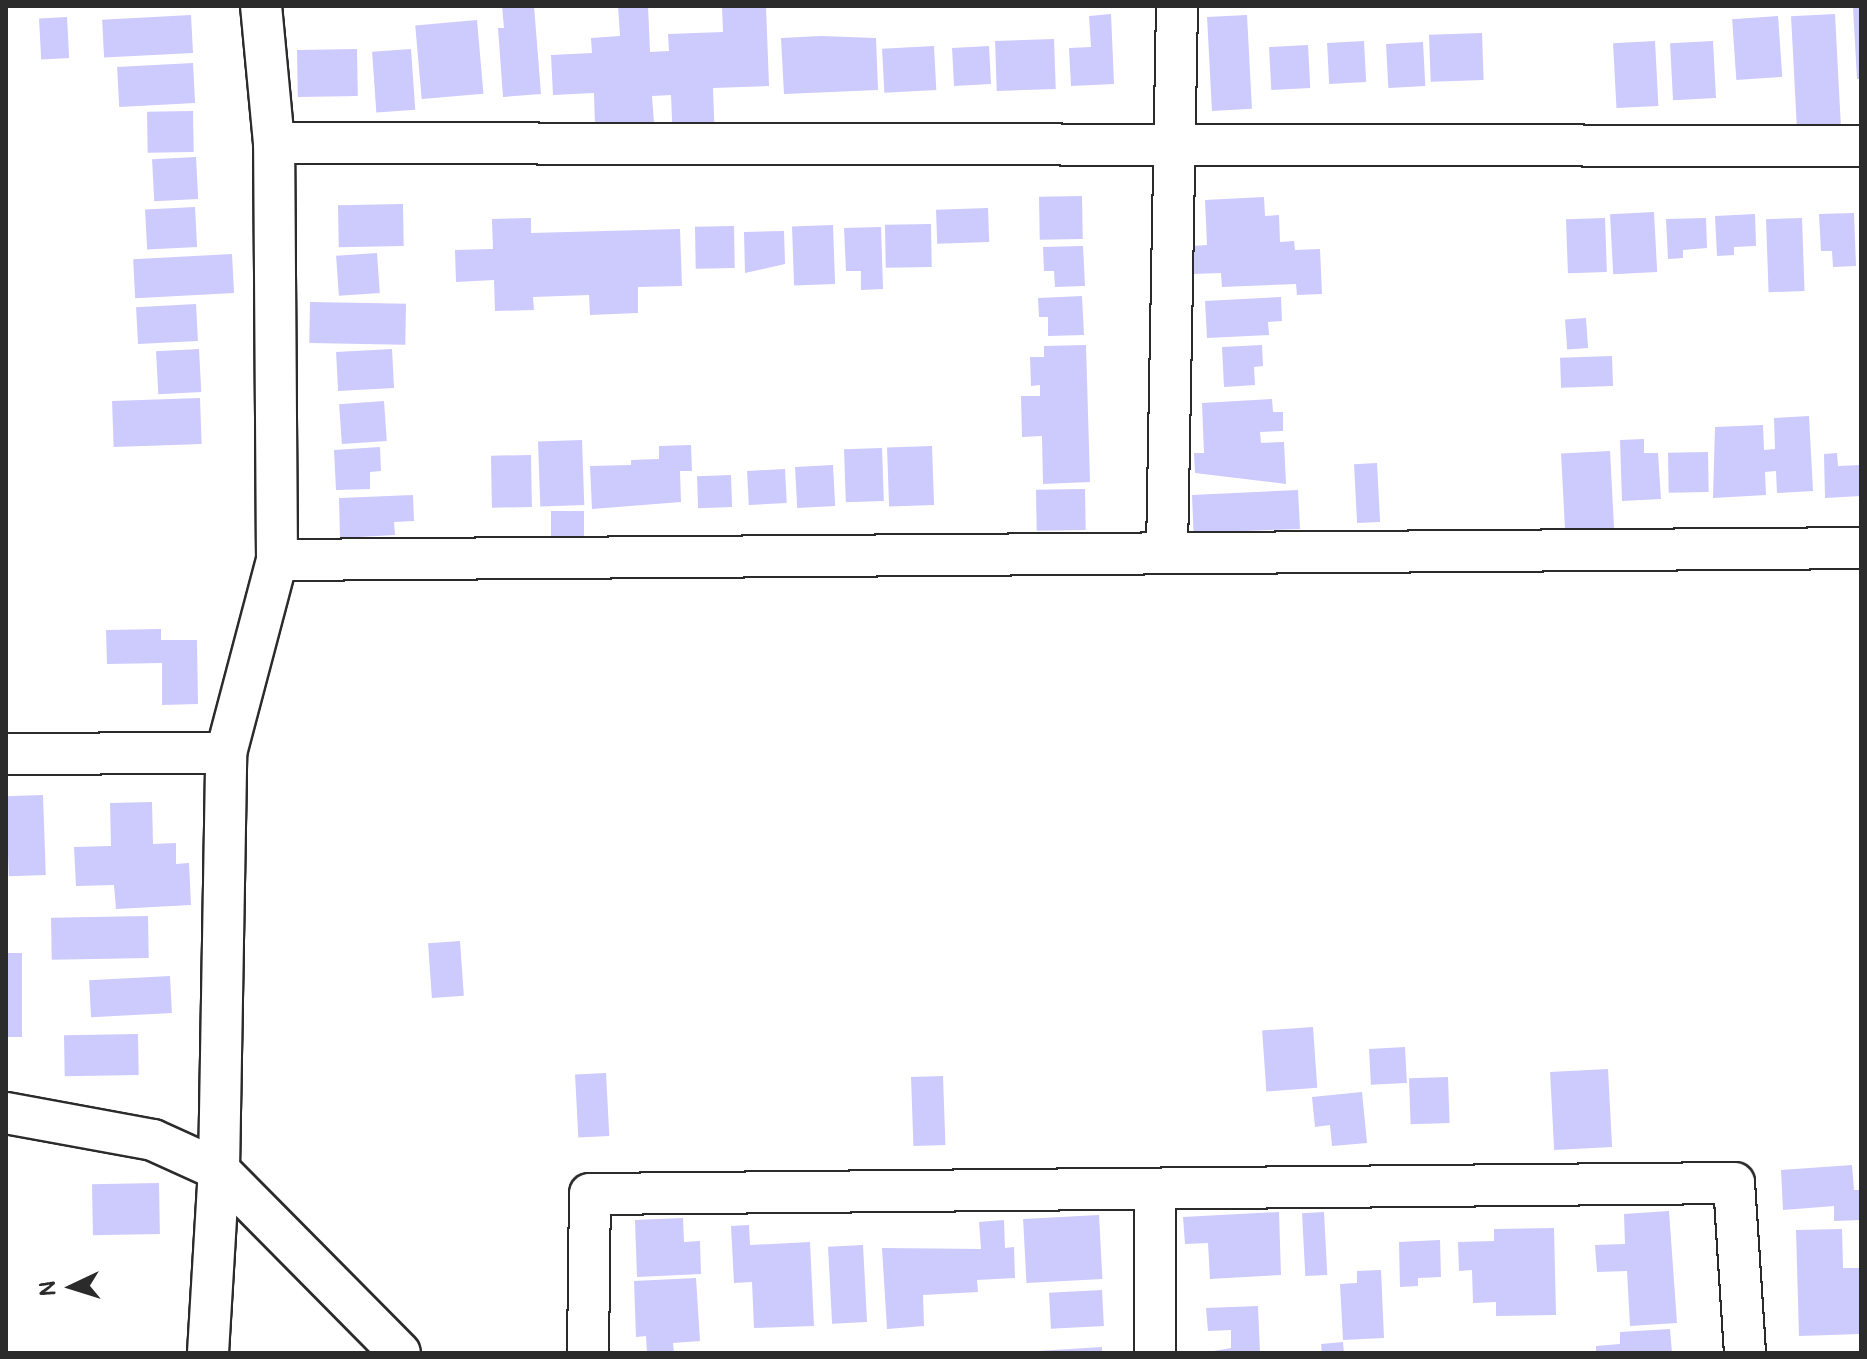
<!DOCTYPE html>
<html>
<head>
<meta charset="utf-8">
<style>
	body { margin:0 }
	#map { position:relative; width:1867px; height:1359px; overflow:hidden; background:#fff; font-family:Pangolin,sans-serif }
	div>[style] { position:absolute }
	.building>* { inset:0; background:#cdcafd; transform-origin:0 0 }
	.roads { filter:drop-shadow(2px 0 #2b2b2b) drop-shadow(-2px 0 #2b2b2b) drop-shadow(0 2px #2b2b2b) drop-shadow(0 -2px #2b2b2b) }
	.minor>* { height:40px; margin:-20px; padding:0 20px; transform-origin:20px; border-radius:20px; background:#fff }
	span { translate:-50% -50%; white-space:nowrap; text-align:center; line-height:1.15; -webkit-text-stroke:8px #fff; paint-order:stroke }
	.frame { position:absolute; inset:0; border:8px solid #2b2b2b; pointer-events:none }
	.north { position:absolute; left:32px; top:1247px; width:80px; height:80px; -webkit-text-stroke:6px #fff; paint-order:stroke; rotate:266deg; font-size:22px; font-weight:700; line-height:32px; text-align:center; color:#2b2b2b }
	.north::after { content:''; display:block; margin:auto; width:28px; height:36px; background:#2b2b2b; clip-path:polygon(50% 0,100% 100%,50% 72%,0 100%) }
</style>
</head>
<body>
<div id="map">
	<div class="building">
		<i style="clip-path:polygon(502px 6px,534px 6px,541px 94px,503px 97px,498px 28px,504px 28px)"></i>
		<i style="clip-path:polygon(618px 6px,648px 6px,650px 52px,669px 51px,668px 34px,723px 32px,722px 6px,766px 6px,769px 86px,713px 88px,715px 142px,673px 144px,671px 95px,652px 96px,654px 123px,595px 126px,594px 93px,553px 95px,551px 55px,592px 53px,591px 38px,620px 36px)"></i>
		<i style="clip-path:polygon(1853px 7px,1861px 7px,1861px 79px,1857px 79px)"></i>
		<i style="clip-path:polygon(1111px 14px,1114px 84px,1071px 86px,1069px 48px,1091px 47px,1089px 16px)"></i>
		<i style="left:1835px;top:14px;width:112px;height:44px;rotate:87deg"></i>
		<i style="left:191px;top:15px;width:38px;height:89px;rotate:87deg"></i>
		<i style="left:1247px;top:15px;width:94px;height:40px;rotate:87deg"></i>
		<i style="left:1778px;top:16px;width:61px;height:46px;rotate:86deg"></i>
		<i style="left:67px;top:17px;width:41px;height:28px;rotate:87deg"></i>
		<i style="left:477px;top:20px;width:74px;height:62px;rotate:85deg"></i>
		<i style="left:1482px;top:33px;width:47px;height:53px;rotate:88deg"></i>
		<i style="clip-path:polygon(821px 36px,876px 38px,878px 90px,784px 94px,781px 38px)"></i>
		<i style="left:1054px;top:39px;width:50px;height:59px;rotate:88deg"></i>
		<i style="left:1364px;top:41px;width:41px;height:37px;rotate:87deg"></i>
		<i style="left:1655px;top:41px;width:65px;height:42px;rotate:87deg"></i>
		<i style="left:1713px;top:41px;width:57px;height:43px;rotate:87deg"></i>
		<i style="left:1423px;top:42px;width:44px;height:37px;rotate:87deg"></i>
		<i style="left:1308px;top:45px;width:43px;height:39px;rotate:87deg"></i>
		<i style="left:934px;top:46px;width:44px;height:52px;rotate:87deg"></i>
		<i style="left:989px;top:46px;width:38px;height:37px;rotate:87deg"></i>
		<i style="left:357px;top:49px;width:47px;height:60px;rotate:89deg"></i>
		<i style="left:411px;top:49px;width:61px;height:39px;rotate:86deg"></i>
		<i style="left:193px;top:63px;width:40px;height:76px;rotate:87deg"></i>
		<i style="left:193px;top:111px;width:41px;height:46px;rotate:89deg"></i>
		<i style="left:196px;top:157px;width:42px;height:44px;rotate:87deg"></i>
		<i style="left:1082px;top:196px;width:43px;height:43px;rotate:89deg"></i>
		<i style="clip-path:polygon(1264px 197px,1265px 216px,1279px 215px,1280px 242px,1294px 241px,1295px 250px,1320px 249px,1322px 294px,1297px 295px,1296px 284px,1222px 287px,1221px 273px,1193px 274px,1192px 246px,1207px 245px,1205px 200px)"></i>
		<i style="left:403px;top:204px;width:42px;height:65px;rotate:89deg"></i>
		<i style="left:195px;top:207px;width:40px;height:50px;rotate:87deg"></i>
		<i style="left:988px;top:208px;width:34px;height:52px;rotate:88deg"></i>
		<i style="left:1654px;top:212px;width:60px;height:44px;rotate:87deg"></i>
		<i style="clip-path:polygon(1854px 213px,1856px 266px,1833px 267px,1832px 251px,1821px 251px,1819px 214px)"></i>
		<i style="clip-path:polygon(1755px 214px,1756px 246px,1734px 247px,1734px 255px,1717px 256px,1715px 216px)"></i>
		<i style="clip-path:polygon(531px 218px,531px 233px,680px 229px,682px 286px,638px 287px,638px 313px,590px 315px,589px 295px,533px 297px,534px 310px,495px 311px,494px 280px,456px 282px,455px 250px,493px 249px,492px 219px)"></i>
		<i style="left:1605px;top:218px;width:54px;height:39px;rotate:88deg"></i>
		<i style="clip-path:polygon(1706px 218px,1707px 248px,1683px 250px,1683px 258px,1668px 259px,1666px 219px)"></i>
		<i style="left:1802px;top:218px;width:73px;height:36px;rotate:88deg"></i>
		<i style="left:931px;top:224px;width:43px;height:46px;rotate:89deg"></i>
		<i style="left:833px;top:225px;width:59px;height:41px;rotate:88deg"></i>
		<i style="left:734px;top:226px;width:42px;height:39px;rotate:89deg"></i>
		<i style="clip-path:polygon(881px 227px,883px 289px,861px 290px,861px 271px,846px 271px,844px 228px)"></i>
		<i style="clip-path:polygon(784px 231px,785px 264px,745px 273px,744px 232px)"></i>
		<i style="clip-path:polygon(1083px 246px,1085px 286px,1055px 287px,1054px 271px,1044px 271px,1043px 247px)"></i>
		<i style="left:377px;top:253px;width:40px;height:41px;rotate:86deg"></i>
		<i style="left:232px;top:254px;width:39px;height:99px;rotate:87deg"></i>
		<i style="clip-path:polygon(1082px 296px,1084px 335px,1048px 336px,1048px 317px,1039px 317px,1038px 298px)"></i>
		<i style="clip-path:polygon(1281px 297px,1282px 321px,1268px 322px,1269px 335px,1207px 338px,1205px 301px)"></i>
		<i style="left:310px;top:302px;width:96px;height:41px;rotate:1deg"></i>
		<i style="left:196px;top:304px;width:37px;height:60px;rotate:87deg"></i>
		<i style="left:1586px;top:318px;width:30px;height:21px;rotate:86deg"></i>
		<i style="clip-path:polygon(1086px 345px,1090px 482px,1043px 484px,1042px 436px,1022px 437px,1021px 396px,1040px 396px,1040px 385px,1031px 386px,1030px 357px,1044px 357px,1044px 346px)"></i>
		<i style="clip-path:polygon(1262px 345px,1263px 366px,1254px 367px,1255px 385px,1224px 387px,1222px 347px)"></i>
		<i style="left:199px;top:349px;width:43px;height:43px;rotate:87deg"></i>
		<i style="left:392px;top:349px;width:39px;height:56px;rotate:87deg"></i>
		<i style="left:1612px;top:356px;width:30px;height:52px;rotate:88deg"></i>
		<i style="left:200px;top:398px;width:46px;height:88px;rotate:88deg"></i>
		<i style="clip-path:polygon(1272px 399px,1273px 412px,1283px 412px,1283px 431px,1260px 432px,1261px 443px,1284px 442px,1286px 484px,1195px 473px,1194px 453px,1204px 453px,1202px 403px)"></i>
		<i style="left:384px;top:401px;width:40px;height:45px;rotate:86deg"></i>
		<i style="clip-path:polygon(1809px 416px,1813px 491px,1777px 493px,1776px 471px,1765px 472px,1766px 495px,1713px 498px,1715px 427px,1763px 425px,1764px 450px,1775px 449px,1774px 418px)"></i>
		<i style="clip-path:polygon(1644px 439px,1644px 453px,1658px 453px,1661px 499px,1622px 501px,1620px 440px)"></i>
		<i style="left:582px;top:440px;width:65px;height:44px;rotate:88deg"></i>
		<i style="clip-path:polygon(691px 445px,692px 471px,680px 471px,681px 502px,592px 509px,590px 466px,631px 465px,631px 460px,659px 459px,659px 446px)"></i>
		<i style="left:932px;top:446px;width:59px;height:45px;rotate:88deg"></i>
		<i style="clip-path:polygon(380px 447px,381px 471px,370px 472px,370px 489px,336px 490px,334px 450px)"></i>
		<i style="left:882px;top:448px;width:53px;height:38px;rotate:88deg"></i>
		<i style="left:1610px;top:451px;width:80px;height:49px;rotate:87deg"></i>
		<i style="left:1708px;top:452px;width:40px;height:40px;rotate:89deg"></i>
		<i style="clip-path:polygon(1837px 453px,1838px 466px,1861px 465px,1861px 496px,1825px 498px,1824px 454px)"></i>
		<i style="left:531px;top:455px;width:52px;height:40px;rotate:89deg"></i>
		<i style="left:1377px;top:463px;width:59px;height:23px;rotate:87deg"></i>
		<i style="left:833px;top:465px;width:41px;height:38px;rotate:87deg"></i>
		<i style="left:785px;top:469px;width:34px;height:38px;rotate:87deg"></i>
		<i style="left:731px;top:475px;width:32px;height:34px;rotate:88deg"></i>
		<i style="left:1085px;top:489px;width:41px;height:49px;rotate:89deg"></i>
		<i style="clip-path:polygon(1298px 490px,1300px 529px,1215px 532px,1215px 543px,1194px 544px,1192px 495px)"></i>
		<i style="clip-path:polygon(413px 495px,414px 521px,394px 522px,395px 535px,340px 538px,339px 498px)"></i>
		<i style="left:551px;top:511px;width:33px;height:33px"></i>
		<i style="clip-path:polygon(161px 629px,161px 640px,197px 640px,198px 704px,162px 705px,162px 663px,107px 664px,106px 630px)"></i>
		<i style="left:43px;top:795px;width:80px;height:37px;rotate:88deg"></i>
		<i style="clip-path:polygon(152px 802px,153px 844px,176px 843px,176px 864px,189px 863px,191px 905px,116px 909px,114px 885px,76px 886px,74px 847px,111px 846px,110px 803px)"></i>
		<i style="left:148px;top:916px;width:42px;height:97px;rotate:89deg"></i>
		<i style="left:460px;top:941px;width:55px;height:32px;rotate:86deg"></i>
		<i style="left:6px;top:953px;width:16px;height:84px"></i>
		<i style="left:170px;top:976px;width:37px;height:81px;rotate:87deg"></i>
		<i style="left:1313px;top:1027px;width:61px;height:51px;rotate:86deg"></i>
		<i style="left:138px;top:1034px;width:41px;height:74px;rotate:89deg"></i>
		<i style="left:1405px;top:1047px;width:36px;height:36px;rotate:87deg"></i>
		<i style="left:1608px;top:1069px;width:78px;height:58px;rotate:87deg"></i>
		<i style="left:606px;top:1073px;width:63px;height:31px;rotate:87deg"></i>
		<i style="left:943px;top:1076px;width:69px;height:32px;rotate:88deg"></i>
		<i style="left:1448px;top:1077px;width:46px;height:39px;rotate:88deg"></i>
		<i style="clip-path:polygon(1362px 1092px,1367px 1143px,1332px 1146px,1330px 1125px,1315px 1127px,1312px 1097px)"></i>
		<i style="clip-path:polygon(1852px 1165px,1854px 1190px,1861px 1190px,1861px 1220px,1834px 1221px,1834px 1206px,1783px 1210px,1781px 1170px)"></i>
		<i style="left:159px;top:1183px;width:51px;height:67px;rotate:89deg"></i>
		<i style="clip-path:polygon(1669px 1211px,1677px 1323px,1630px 1326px,1627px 1271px,1597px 1272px,1595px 1245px,1625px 1244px,1624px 1214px)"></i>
		<i style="clip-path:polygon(1279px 1212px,1281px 1275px,1210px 1279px,1208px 1243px,1185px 1244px,1183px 1217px)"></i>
		<i style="left:1324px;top:1212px;width:63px;height:22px;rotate:87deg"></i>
		<i style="left:1099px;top:1215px;width:64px;height:76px;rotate:87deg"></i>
		<i style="clip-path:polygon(683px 1218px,684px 1242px,700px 1241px,701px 1274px,637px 1277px,635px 1220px)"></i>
		<i style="clip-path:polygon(1004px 1220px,1005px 1248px,1014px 1247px,1015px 1278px,977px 1280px,978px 1292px,923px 1295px,924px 1326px,887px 1329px,882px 1248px,981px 1249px,979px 1222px)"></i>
		<i style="clip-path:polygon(749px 1225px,750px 1245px,810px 1242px,814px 1326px,754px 1328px,752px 1282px,734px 1283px,731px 1226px)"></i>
		<i style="clip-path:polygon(1554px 1228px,1556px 1315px,1496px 1316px,1496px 1302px,1473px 1303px,1472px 1270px,1459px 1271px,1458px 1242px,1494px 1241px,1494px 1229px)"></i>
		<i style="clip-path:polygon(1842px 1229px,1843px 1268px,1861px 1268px,1861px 1334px,1799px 1336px,1796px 1230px)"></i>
		<i style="clip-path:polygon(1440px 1240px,1441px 1277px,1418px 1278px,1418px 1286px,1400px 1287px,1399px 1242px)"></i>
		<i style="left:863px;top:1245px;width:77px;height:35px;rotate:87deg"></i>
		<i style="clip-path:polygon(1381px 1270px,1384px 1338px,1343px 1340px,1340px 1284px,1357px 1283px,1357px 1271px)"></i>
		<i style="clip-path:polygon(696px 1278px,700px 1341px,673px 1343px,674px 1353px,647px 1353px,646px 1336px,636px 1337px,634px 1281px)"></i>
		<i style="left:1102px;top:1290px;width:36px;height:53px;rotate:87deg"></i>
		<i style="clip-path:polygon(1258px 1306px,1260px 1353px,1202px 1353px,1231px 1348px,1231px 1330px,1208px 1331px,1206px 1308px)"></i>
		<i style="clip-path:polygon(1670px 1329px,1672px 1353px,1596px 1353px,1596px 1346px,1620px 1344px,1620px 1332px)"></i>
		<i style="left:1343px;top:1342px;width:11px;height:22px;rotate:85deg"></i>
		<i style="clip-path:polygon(1102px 1347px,1102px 1353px,1038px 1353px,1038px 1351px)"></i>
	</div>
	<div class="roads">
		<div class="minor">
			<i style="left:274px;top:143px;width:1587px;rotate:0.11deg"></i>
			<i style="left:1167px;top:551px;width:545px;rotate:-88.95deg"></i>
			<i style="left:277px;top:560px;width:1584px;rotate:-0.43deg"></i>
			<i style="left:6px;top:754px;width:220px;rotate:-0.3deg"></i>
			<i style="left:6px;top:1113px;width:149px;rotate:10.4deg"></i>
			<i style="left:153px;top:1140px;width:72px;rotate:24.4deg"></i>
			<i style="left:219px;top:1170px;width:257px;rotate:45.3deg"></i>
			<i style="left:208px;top:1353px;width:183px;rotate:-86.6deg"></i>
			<i style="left:219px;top:1170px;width:417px;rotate:-89deg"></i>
			<i style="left:226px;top:753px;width:200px;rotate:-75.2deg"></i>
			<i style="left:277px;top:560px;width:417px;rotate:-90.4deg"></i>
			<i style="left:274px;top:143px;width:138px;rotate:-95.4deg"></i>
			<i style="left:588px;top:1353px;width:159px;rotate:-89.3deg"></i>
			<i style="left:590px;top:1194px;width:1144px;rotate:-0.55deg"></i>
			<i style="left:1734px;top:1183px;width:170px;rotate:86.3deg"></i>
			<i style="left:1155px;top:1353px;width:163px;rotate:-90deg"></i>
		</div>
	</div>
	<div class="frame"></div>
	<div class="north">N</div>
</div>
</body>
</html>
